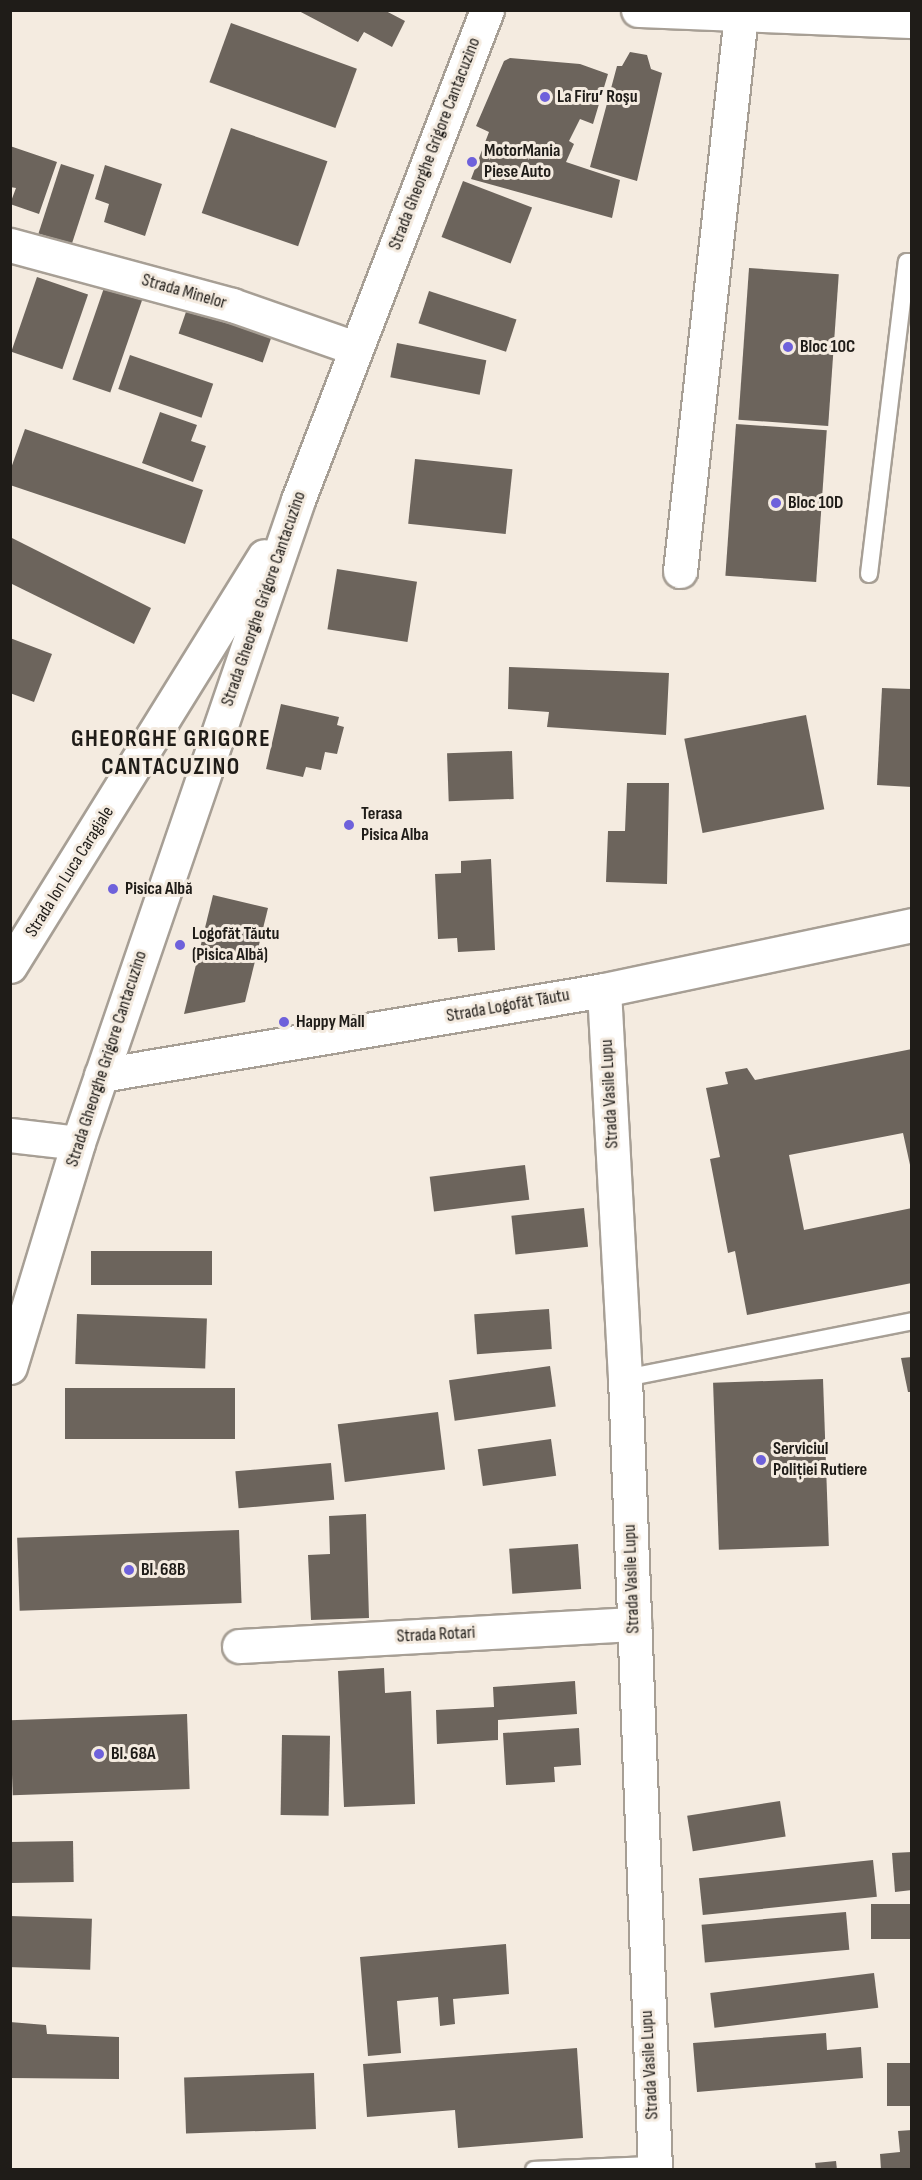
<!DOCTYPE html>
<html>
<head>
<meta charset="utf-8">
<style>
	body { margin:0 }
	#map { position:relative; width:922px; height:2180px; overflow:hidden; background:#f4ebe0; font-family:"Sofia Sans Condensed",sans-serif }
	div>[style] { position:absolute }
	.building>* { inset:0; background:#6c645c; transform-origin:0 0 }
	.roads { filter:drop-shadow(2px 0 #a79f95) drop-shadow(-2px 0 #a79f95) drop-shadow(0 2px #a79f95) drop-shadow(0 -2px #a79f95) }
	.service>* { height:16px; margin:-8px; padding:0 8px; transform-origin:8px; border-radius:8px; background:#fff }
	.minor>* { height:33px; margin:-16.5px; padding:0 16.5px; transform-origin:16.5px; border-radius:16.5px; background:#fff }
	.tertiary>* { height:33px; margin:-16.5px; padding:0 16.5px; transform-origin:16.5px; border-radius:16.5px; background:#fff }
	.secondary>* { height:33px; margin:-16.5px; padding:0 16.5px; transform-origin:16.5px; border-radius:16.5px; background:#fff }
	.dots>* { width:16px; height:16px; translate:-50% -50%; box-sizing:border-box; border:3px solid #f4ebe0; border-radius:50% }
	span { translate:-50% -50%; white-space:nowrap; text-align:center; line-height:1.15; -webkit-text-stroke:6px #f4ebe0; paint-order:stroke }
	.poi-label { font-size:18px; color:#1f1c18; font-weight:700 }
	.left { translate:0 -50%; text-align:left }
	.street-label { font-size:18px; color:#1f1c18 }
	.district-label { font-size:24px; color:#1f1c18; font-weight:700; letter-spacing:1.5px }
	.frame { position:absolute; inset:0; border:12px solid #1f1c18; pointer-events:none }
</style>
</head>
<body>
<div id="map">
	<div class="building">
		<i style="clip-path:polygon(297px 10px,384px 10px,405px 21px,392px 47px,364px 32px,358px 42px)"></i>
		<i style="left:231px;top:23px;width:134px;height:63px;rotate:20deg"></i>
		<i style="clip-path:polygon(630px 52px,647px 55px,651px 69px,662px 73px,637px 181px,590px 167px,617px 66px,622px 66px)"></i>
		<i style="clip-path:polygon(510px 58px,580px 64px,608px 74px,593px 124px,580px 119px,569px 141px,574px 144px,566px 162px,620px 180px,612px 218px,471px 179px,489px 132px,476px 126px,504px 61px)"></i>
		<i style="left:231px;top:128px;width:102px;height:90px;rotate:19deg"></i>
		<i style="clip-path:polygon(10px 146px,57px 162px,39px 214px,10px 204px,16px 188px,10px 187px)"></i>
		<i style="left:61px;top:164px;width:35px;height:73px;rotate:18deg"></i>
		<i style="clip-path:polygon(105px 165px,162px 184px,145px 236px,104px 222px,109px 204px,95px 199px)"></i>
		<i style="left:463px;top:181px;width:74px;height:60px;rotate:21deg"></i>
		<i style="left:749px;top:268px;width:90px;height:152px;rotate:4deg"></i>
		<i style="left:37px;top:277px;width:54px;height:79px;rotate:19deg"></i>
		<i style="left:105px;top:285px;width:40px;height:100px;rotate:19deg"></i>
		<i style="left:429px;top:291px;width:92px;height:34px;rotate:18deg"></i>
		<i style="left:188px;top:306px;width:89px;height:29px;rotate:19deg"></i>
		<i style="left:397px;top:343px;width:91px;height:35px;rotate:11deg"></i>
		<i style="left:130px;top:355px;width:88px;height:36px;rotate:19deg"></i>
		<i style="clip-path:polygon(160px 412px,197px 425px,191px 441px,206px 446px,193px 482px,142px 463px)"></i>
		<i style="left:736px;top:424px;width:91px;height:152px;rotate:4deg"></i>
		<i style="clip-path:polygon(25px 429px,203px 490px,185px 544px,10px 485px,10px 471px)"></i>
		<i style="left:415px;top:459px;width:98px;height:65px;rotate:6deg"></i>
		<i style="clip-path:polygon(10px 537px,151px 608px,134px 644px,10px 583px)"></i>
		<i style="left:337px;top:569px;width:81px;height:61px;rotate:9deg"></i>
		<i style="clip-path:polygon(10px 638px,52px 654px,34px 702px,10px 693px)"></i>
		<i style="clip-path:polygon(509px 667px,669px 673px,666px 735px,547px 727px,549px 712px,508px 709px)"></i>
		<i style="clip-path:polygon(882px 688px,912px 689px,912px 787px,877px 785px)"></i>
		<i style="clip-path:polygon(281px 704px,339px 717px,337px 725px,344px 727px,337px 754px,325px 752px,321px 770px,306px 767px,303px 777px,266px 769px)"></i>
		<i style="left:806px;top:715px;width:96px;height:124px;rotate:79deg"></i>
		<i style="left:512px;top:751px;width:48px;height:65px;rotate:88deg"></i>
		<i style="clip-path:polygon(627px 783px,669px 783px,667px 884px,606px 882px,608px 831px,625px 831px)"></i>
		<i style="clip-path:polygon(491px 859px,495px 950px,458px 952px,457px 938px,438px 939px,435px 874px,461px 873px,461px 861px)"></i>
		<i style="clip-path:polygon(213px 895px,268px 908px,245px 1002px,184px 1014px)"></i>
		<i style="clip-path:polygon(912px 1049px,912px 1174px,903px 1133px,789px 1155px,804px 1230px,912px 1208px,912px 1283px,747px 1315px,735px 1251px,728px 1253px,710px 1159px,720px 1157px,706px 1088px,728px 1084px,725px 1072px,747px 1068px,755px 1080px)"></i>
		<i style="left:525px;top:1165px;width:35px;height:96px;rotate:83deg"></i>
		<i style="left:584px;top:1208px;width:39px;height:73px;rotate:84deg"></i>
		<i style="left:91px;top:1251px;width:121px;height:34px"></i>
		<i style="left:549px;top:1309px;width:40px;height:75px;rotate:86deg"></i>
		<i style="left:77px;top:1314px;width:130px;height:50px;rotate:2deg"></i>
		<i style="clip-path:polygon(912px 1357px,912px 1392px,908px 1392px,901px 1358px)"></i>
		<i style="left:550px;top:1366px;width:41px;height:102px;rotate:82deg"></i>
		<i style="left:823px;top:1379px;width:167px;height:110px;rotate:88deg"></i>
		<i style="left:65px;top:1388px;width:170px;height:51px"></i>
		<i style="left:438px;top:1412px;width:58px;height:101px;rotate:83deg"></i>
		<i style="left:551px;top:1439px;width:37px;height:74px;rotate:82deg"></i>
		<i style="left:331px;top:1463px;width:37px;height:96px;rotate:85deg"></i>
		<i style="clip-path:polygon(366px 1514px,369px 1618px,311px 1620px,308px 1555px,330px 1554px,329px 1516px)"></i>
		<i style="left:239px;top:1530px;width:73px;height:222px;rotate:88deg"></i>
		<i style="left:578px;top:1544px;width:45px;height:69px;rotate:86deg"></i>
		<i style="clip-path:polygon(384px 1668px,385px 1693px,411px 1691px,415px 1804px,344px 1807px,338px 1671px)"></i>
		<i style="clip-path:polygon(575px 1681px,577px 1714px,498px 1720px,498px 1740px,437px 1744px,436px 1710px,494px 1707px,493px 1687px)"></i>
		<i style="left:187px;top:1714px;width:75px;height:177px;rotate:88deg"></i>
		<i style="clip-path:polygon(579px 1728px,581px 1765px,554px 1767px,555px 1782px,506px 1785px,503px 1733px)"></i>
		<i style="left:282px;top:1735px;width:48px;height:80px;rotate:1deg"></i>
		<i style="left:780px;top:1801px;width:36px;height:94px;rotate:81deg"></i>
		<i style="left:73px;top:1841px;width:41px;height:63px;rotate:89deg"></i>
		<i style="clip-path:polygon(912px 1852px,912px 1890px,895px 1892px,892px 1853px)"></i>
		<i style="left:873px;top:1860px;width:37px;height:175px;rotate:84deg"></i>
		<i style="left:912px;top:1904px;width:35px;height:41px;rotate:90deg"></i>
		<i style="left:846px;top:1912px;width:38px;height:145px;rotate:85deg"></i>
		<i style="left:10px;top:1916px;width:82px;height:51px;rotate:2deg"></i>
		<i style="clip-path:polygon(506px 1944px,509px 1994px,453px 1999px,455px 2024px,440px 2026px,438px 1997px,397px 2001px,401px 2053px,368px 2056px,360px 1957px)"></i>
		<i style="left:874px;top:1973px;width:35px;height:165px;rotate:83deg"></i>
		<i style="clip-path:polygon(10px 2022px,46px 2025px,47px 2034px,119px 2037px,119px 2079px,10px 2078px)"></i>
		<i style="clip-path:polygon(826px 2033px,827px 2050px,861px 2047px,863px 2078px,697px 2092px,693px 2043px)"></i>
		<i style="clip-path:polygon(577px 2048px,583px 2138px,458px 2148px,455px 2110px,367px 2117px,363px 2064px)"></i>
		<i style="left:912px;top:2063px;width:43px;height:25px;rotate:90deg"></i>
		<i style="left:314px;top:2073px;width:56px;height:130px;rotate:88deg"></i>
		<i style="clip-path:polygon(912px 2130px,912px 2170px,881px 2170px,880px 2154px,900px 2152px,898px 2131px)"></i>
		<i style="clip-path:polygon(836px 2161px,837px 2170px,816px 2170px,815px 2163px)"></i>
	</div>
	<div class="roads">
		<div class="service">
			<i style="left:869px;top:574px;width:314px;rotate:-83.1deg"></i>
			<i style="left:907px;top:262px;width:5px"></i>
			<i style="left:625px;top:1378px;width:293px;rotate:-11.2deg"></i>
			<i style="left:534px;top:2170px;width:121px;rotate:-2.4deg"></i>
		</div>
		<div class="minor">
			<i style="left:638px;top:10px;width:274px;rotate:2.3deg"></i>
			<i style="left:10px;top:245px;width:230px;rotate:15.1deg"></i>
			<i style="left:232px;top:305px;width:130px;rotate:19.3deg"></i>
			<i style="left:680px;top:571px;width:559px;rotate:-83.74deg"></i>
			<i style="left:10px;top:1135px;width:68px;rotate:6.7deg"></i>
			<i style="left:239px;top:1646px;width:396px;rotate:-3.2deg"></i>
		</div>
		<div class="tertiary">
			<i style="left:604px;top:990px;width:389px;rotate:86.9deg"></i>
			<i style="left:625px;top:1378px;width:793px;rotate:87.83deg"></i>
			<i style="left:101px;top:1075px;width:510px;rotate:-9.59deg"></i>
			<i style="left:604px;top:990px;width:315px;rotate:-11.9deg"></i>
		</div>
		<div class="secondary">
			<i style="left:10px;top:966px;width:482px;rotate:-58.2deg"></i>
			<i style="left:10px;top:1367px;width:234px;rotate:-73.1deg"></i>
			<i style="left:78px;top:1143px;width:680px;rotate:-71.11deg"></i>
			<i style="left:298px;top:500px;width:525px;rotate:-68.91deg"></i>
		</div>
	</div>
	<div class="dots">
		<i style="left:545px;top:97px;background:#6e61db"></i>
		<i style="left:472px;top:162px;background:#6e61db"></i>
		<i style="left:788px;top:347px;background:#6e61db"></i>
		<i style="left:776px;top:503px;background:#6e61db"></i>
		<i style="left:349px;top:825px;background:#6e61db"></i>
		<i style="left:113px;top:889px;background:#6e61db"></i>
		<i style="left:180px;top:945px;background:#6e61db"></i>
		<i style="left:284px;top:1022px;background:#6e61db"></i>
		<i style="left:761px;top:1460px;background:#6e61db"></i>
		<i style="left:129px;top:1570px;background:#6e61db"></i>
		<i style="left:99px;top:1754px;background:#6e61db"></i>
	</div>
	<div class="poi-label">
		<span class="left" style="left:557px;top:97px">La Firu’ Roşu</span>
		<span class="left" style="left:484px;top:162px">MotorMania<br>Piese Auto</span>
		<span class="left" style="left:800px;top:347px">Bloc 10C</span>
		<span class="left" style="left:788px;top:503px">Bloc 10D</span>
		<span class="left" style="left:361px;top:825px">Terasa<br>Pisica Alba</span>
		<span class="left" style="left:125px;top:889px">Pisica Albă</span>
		<span class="left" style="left:192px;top:945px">Logofăt Tăutu<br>(Pisica Albă)</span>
		<span class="left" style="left:296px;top:1022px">Happy Mall</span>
		<span class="left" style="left:773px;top:1460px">Serviciul<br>Poliției Rutiere</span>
		<span class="left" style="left:141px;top:1570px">Bl. 68B</span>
		<span class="left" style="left:111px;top:1754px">Bl. 68A</span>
	</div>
	<div class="street-label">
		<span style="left:435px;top:144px;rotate:-69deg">Strada Gheorghe Grigore Cantacuzino</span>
		<span style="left:184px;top:292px;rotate:16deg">Strada Minelor</span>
		<span style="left:264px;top:599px;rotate:-71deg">Strada Gheorghe Grigore Cantacuzino</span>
		<span style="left:70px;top:872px;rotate:-58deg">Strada Ion Luca Caragiale</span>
		<span style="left:508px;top:1006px;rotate:-10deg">Strada Logofăt Tăutu</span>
		<span style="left:107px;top:1059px;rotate:-72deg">Strada Gheorghe Grigore Cantacuzino</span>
		<span style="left:610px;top:1094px;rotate:-93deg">Strada Vasile Lupu</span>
		<span style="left:632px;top:1579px;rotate:-92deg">Strada Vasile Lupu</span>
		<span style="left:436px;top:1635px;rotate:-3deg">Strada Rotari</span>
		<span style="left:650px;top:2065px;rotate:-93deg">Strada Vasile Lupu</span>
	</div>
	<div class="district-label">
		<span style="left:171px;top:753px">GHEORGHE GRIGORE<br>CANTACUZINO</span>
	</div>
	<div class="frame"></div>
</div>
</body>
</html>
